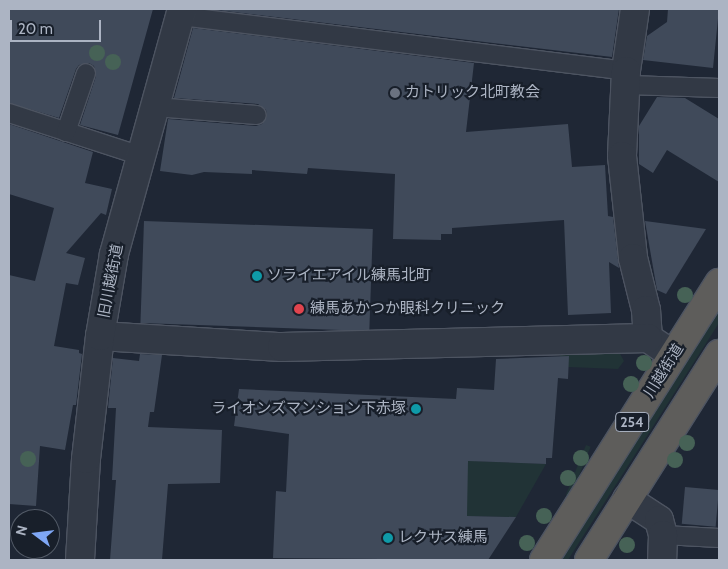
<!DOCTYPE html>
<html>
<head>
<meta charset="utf-8">
<style>
	body { margin:0 }
	#map { position:relative; width:728px; height:569px; overflow:hidden; background:#1f2735; font-family:Cabin,"Noto Sans JP",sans-serif }
	div>[style] { position:absolute }
	.green>* { inset:0; background:#213336; transform-origin:0 0 }
	.building>* { inset:0; background:#404a5a; transform-origin:0 0 }
	.roads { filter:drop-shadow(1px 0 #4d5461) drop-shadow(-1px 0 #4d5461) drop-shadow(0 1px #4d5461) drop-shadow(0 -1px #4d5461) }
	.service>* { height:18px; margin:-9px; padding:0 9px; transform-origin:9px; border-radius:9px; background:#323945 }
	.minor>* { height:28px; margin:-14px; padding:0 14px; transform-origin:14px; border-radius:14px; background:#323945 }
	.tertiary>* { height:28px; margin:-14px; padding:0 14px; transform-origin:14px; border-radius:14px; background:#323945 }
	.trunk>* { height:28px; margin:-14px; padding:0 14px; transform-origin:14px; border-radius:14px; background:#5e5d5b }
	.trees>* { width:16px; height:16px; margin:-8px; border-radius:50%; background:#466256 }
	.dots>* { width:14px; height:14px; translate:-50% -50%; box-sizing:border-box; border:2px solid #181f2a; border-radius:50% }
	span { translate:-50% -50%; white-space:nowrap; text-align:center; line-height:1.15; -webkit-text-stroke:4.5px #181f2a; paint-order:stroke }
	.shield-label span { padding:1px 4px; background:#181f2a; border:1px solid; border-radius:4px; -webkit-text-stroke-width:0 }
	.shield-label { font-size:14px; color:#acb4c3; font-weight:700 }
	.poi-label { font-size:15px; color:#acb4c3 }
	.left { translate:0 -50%; text-align:left }
	.right { translate:-100% -50%; text-align:right }
	.street-label { font-size:15px; color:#acb4c3 }
	.frame { position:absolute; inset:0; border:10px solid #acb4c3; pointer-events:none }
	.north { position:absolute; left:10px; top:509px; width:50px; height:50px; box-sizing:border-box; background:#181f2a; border:1px solid #535b67; border-radius:50%; rotate:285deg; font-size:14px; font-weight:700; line-height:20px; text-align:center; color:#acb4c3 }
	.north::after { content:''; display:block; margin:auto; width:18px; height:22px; background:#7fa7f5; clip-path:polygon(50% 0,100% 100%,50% 72%,0 100%) }
	.scale { position:absolute; left:10px; top:20px; width:91px; height:22px; box-sizing:border-box; border:2px solid #acb4c3; border-top:0; padding-left:6px; font-size:15px; line-height:18px; white-space:nowrap; color:#acb4c3; -webkit-text-stroke:4px #181f2a; paint-order:stroke }
</style>
</head>
<body>
<div id="map">
	<div class="green">
		<i style="clip-path:polygon(719px 310px,719px 323px,568px 560px,561px 560px)"></i>
		<i style="clip-path:polygon(561px 349px,618px 350px,624px 361px,618px 369px,568px 367px,560px 357px)"></i>
		<i style="left:586px;top:445px;width:5px;height:54px;rotate:22deg"></i>
		<i style="clip-path:polygon(290px 453px,546px 464px,516px 517px,467px 516px)"></i>
	</div>
	<div class="building">
		<i style="clip-path:polygon(9px 9px,153px 9px,118px 135px,80px 125px,96px 76px,94px 66px,89px 63px,79px 65px,76px 69px,59px 118px,9px 103px)"></i>
		<i style="clip-path:polygon(208px 9px,619px 9px,612px 57px)"></i>
		<i style="clip-path:polygon(668px 9px,719px 9px,713px 68px,643px 60px,647px 36px,667px 22px)"></i>
		<i style="clip-path:polygon(193px 28px,474px 63px,466px 132px,568px 124px,572px 167px,605px 165px,608px 216px,613px 217px,619px 268px,609px 262px,611px 313px,568px 315px,564px 220px,452px 228px,452px 234px,441px 234px,441px 240px,393px 239px,395px 174px,308px 168px,307px 174px,252px 170px,252px 174px,204px 172px,192px 175px,160px 171px,168px 119px,256px 126px,262px 124px,267px 116px,266px 110px,258px 104px,174px 98px)"></i>
		<i style="clip-path:polygon(657px 97px,685px 98px,719px 119px,719px 182px,667px 150px,653px 173px,639px 164px,639px 126px)"></i>
		<i style="clip-path:polygon(9px 124px,93px 152px,85px 183px,112px 189px,106px 215px,101px 213px,66px 253px,85px 258px,78px 285px,66px 283px,54px 346px,79px 350px,79px 353px,82px 354px,76px 405px,73px 405px,65px 450px,40px 446px,36px 506px,9px 504px,9px 275px,35px 281px,54px 208px,9px 194px)"></i>
		<i style="left:144px;top:221px;width:229px;height:102px;rotate:2deg"></i>
		<i style="clip-path:polygon(645px 221px,706px 229px,666px 294px,657px 290px)"></i>
		<i style="clip-path:polygon(140px 354px,162px 355px,154px 412px,150px 412px,148px 427px,222px 430px,220px 483px,168px 484px,162px 560px,110px 560px,116px 480px,112px 480px,116px 408px,108px 408px,113px 358px,139px 361px)"></i>
		<i style="clip-path:polygon(569px 356px,568px 379px,558px 378px,552px 458px,546px 458px,546px 464px,468px 461px,467px 516px,516px 517px,488px 560px,273px 558px,276px 491px,286px 492px,289px 434px,234px 426px,239px 389px,456px 399px,457px 388px,494px 390px,496px 359px)"></i>
		<i style="left:685px;top:487px;width:34px;height:37px;rotate:5deg"></i>
	</div>
	<div class="roads">
		<div class="service">
			<i style="left:180px;top:16px;width:449px;rotate:7deg"></i>
			<i style="left:628px;top:85px;width:91px;rotate:1.9deg"></i>
			<i style="left:155px;top:107px;width:102px;rotate:4.5deg"></i>
			<i style="left:9px;top:113px;width:139px;rotate:18deg"></i>
			<i style="left:66px;top:132px;width:62px;rotate:-71.3deg"></i>
			<i style="left:663px;top:535px;width:56px;rotate:3.1deg"></i>
		</div>
		<div class="minor">
			<i style="left:635px;top:9px;width:63px;rotate:98.3deg"></i>
			<i style="left:626px;top:71px;width:85px;rotate:92.7deg"></i>
			<i style="left:622px;top:156px;width:103px;rotate:83.8deg"></i>
			<i style="left:633px;top:258px;width:54px;rotate:76deg"></i>
			<i style="left:646px;top:310px;width:28px;rotate:86deg"></i>
			<i style="left:648px;top:338px;width:18px;rotate:34deg"></i>
			<i style="left:100px;top:336px;width:182px;rotate:3.5deg"></i>
			<i style="left:282px;top:347px;width:366px;rotate:-1.4deg"></i>
			<i style="left:627px;top:499px;width:38px;rotate:33deg"></i>
			<i style="left:659px;top:520px;width:16px;rotate:75deg"></i>
			<i style="left:663px;top:535px;width:25px;rotate:92deg"></i>
		</div>
		<div class="tertiary">
			<i style="left:80px;top:560px;width:101px;rotate:-86.6deg"></i>
			<i style="left:86px;top:459px;width:124px;rotate:-83.5deg"></i>
			<i style="left:100px;top:336px;width:83px;rotate:-80.3deg"></i>
			<i style="left:114px;top:254px;width:254px;rotate:-74.5deg"></i>
		</div>
		<div class="trunk">
			<i style="left:544px;top:560px;width:328px;rotate:-57.7deg"></i>
			<i style="left:589px;top:560px;width:244px;rotate:-57.7deg"></i>
		</div>
	</div>
	<div class="trees">
		<i style="left:97px;top:53px"></i>
		<i style="left:113px;top:62px"></i>
		<i style="left:685px;top:295px"></i>
		<i style="left:644px;top:363px"></i>
		<i style="left:631px;top:384px"></i>
		<i style="left:687px;top:443px"></i>
		<i style="left:581px;top:458px"></i>
		<i style="left:28px;top:459px"></i>
		<i style="left:675px;top:460px"></i>
		<i style="left:568px;top:478px"></i>
		<i style="left:544px;top:516px"></i>
		<i style="left:527px;top:543px"></i>
		<i style="left:627px;top:545px"></i>
	</div>
	<div class="dots">
		<i style="left:395px;top:93px;background:#6b7280"></i>
		<i style="left:257px;top:276px;background:#0f9aa8"></i>
		<i style="left:299px;top:309px;background:#e0444e"></i>
		<i style="left:416px;top:409px;background:#0f9aa8"></i>
		<i style="left:388px;top:538px;background:#0f9aa8"></i>
	</div>
	<div class="shield-label">
		<span style="left:632px;top:422px">254</span>
	</div>
	<div class="poi-label">
		<span class="left" style="left:405px;top:93px">カトリック北町教会</span>
		<span class="left" style="left:267px;top:276px">ソライエアイル練馬北町</span>
		<span class="left" style="left:310px;top:309px">練馬あかつか眼科クリニック</span>
		<span class="right" style="left:406px;top:409px">ライオンズマンション下赤塚</span>
		<span class="left" style="left:398px;top:538px">レクサス練馬</span>
	</div>
	<div class="street-label">
		<span style="left:111px;top:281px;rotate:-79deg">旧川越街道</span>
		<span style="left:664px;top:371px;rotate:-58deg">川越街道</span>
	</div>
	<div class="frame"></div>
	<div class="north">N</div>
	<div class="scale">20 m</div>
</div>
</body>
</html>
